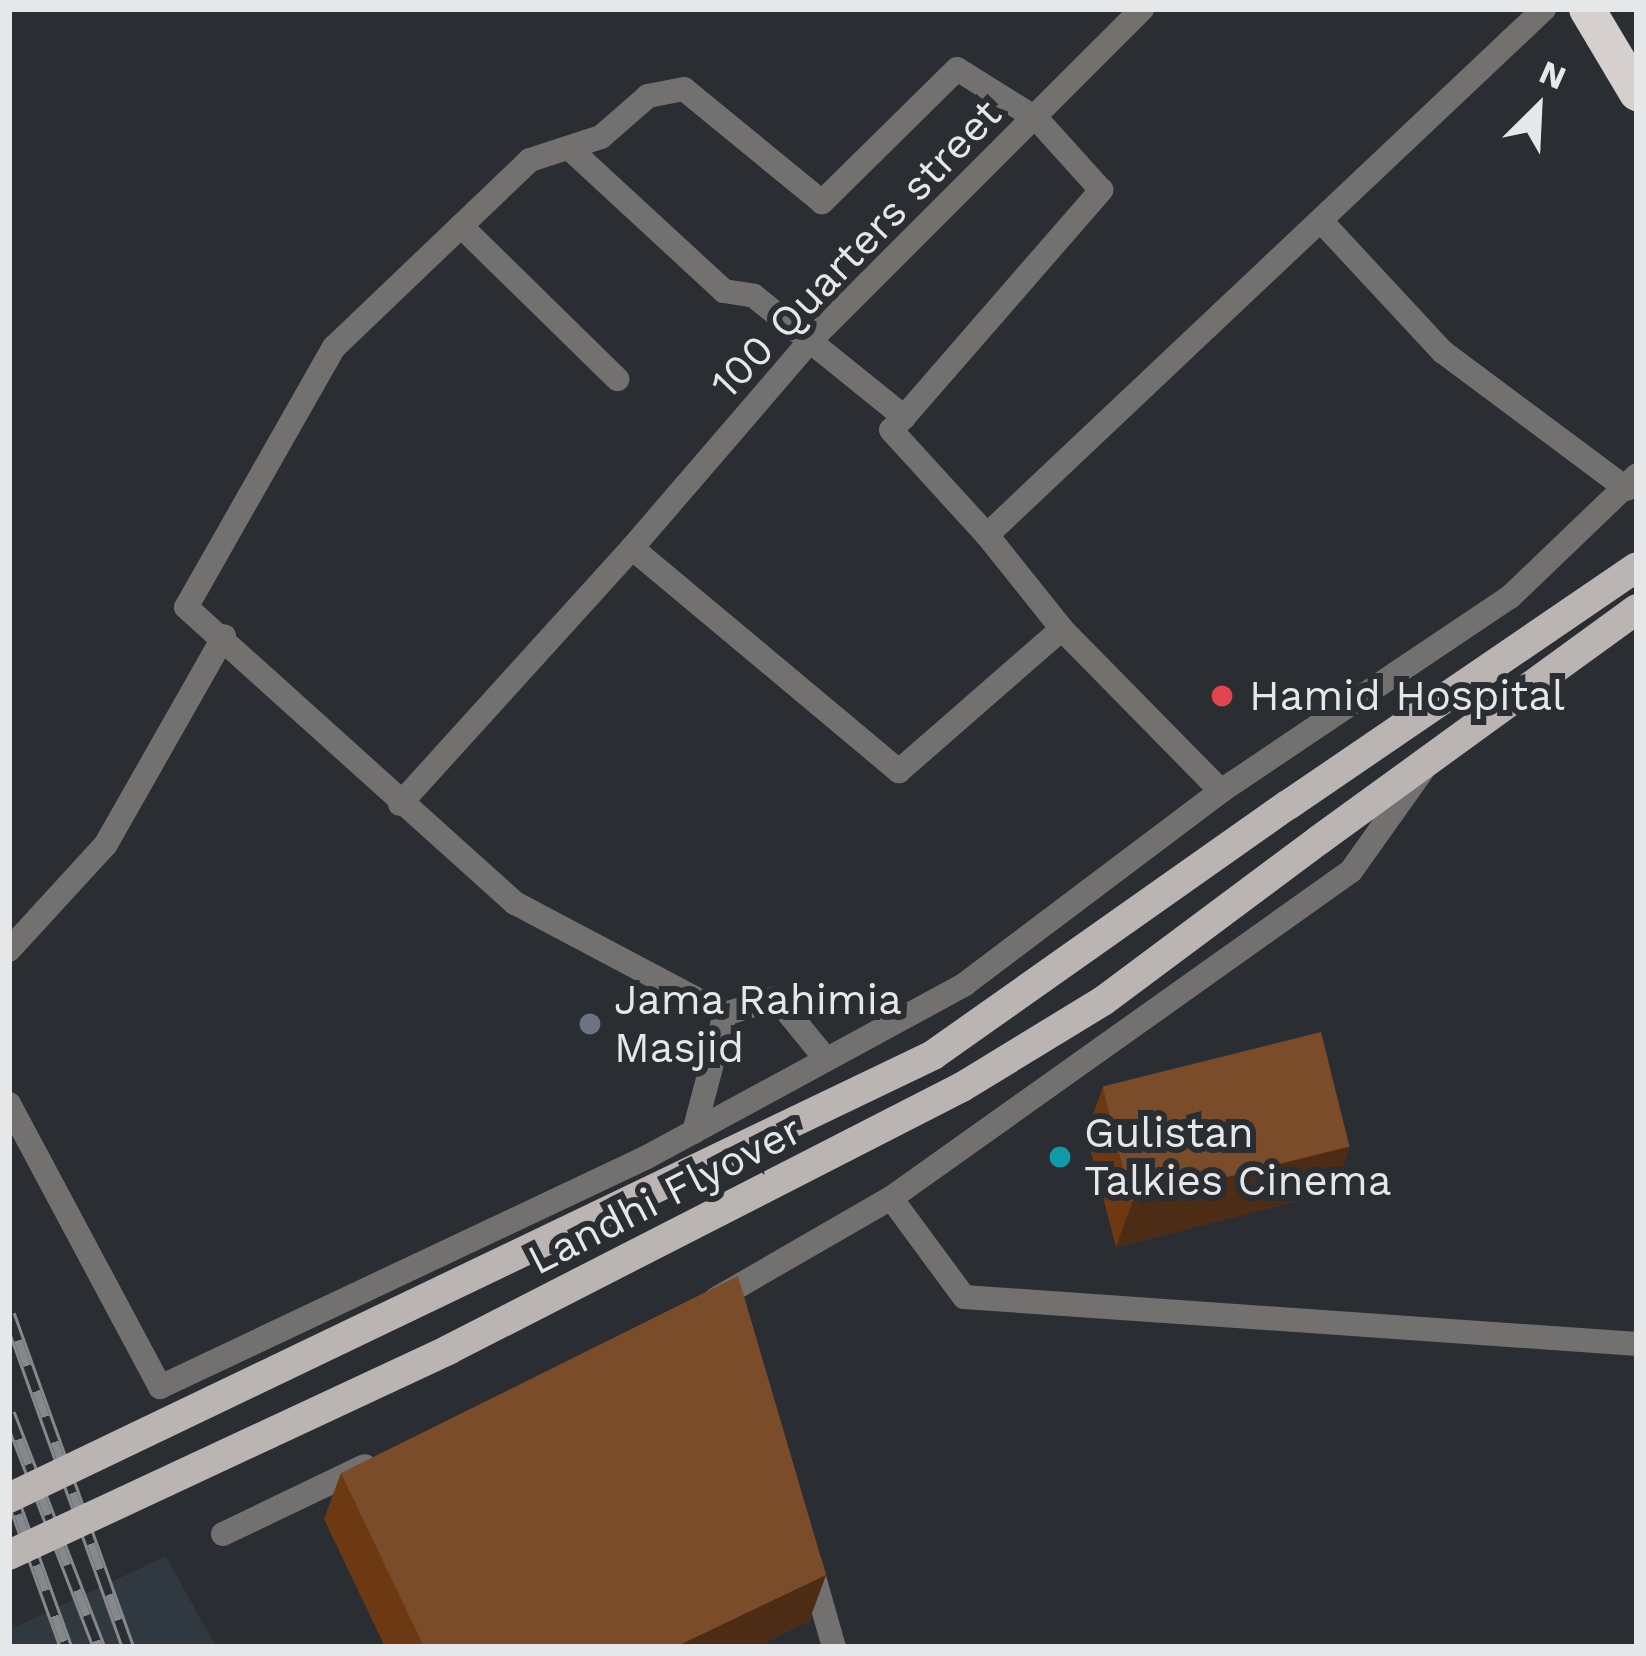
<!DOCTYPE html>
<html>
<head>
<meta charset="utf-8">
<style>
	body { margin:0 }
	#map { position:relative; width:1646px; height:1656px; overflow:hidden; background:#2a2d31; font-family:"Work Sans",sans-serif }
	div>[style] { position:absolute }
	.built>* { inset:0; background:#303840 }
	.street>* { height:24px; margin:-12px; padding:0 12px; transform-origin:12px; border-radius:12px; background:#737170 }
	.primary>* { height:30px; margin:-15px; padding:0 15px; transform-origin:15px; border-radius:15px; background:#bab4b3 }
	.highway>* { height:36px; margin:-18px; padding:0 18px; transform-origin:18px; border-radius:18px; background:#d5cfce }
	.rail>* { height:14px; margin-top:-7px; transform-origin:0; background:repeating-linear-gradient(90deg,#2a2d31 0 27px,#86898c 0 54px); box-sizing:border-box; border-block:3px solid #86898c }
	.primary-bridge>* { height:30px; margin:-15px; padding:0 15px; transform-origin:15px; border-radius:15px; background:#bab4b3 }
	.wall>* { inset:0; background:#6d3912 }
	.shaded-wall>* { inset:0; background:#4d2c15 }
	.building>* { inset:0; background:#7a4c29; transform-origin:0 0 }
	.dots>* { width:33px; height:33px; translate:-50% -50%; box-sizing:border-box; border:6px solid #2a2d31; border-radius:50% }
	span { translate:-50% -50%; white-space:nowrap; text-align:center; line-height:1.15; -webkit-text-stroke:12px #2a2d31; paint-order:stroke }
	.street-label { font-size:42px; color:#e5e7e9 }
	.poi-label { font-size:42px; color:#e5e7e9 }
	.left { translate:0 -50%; text-align:left }
	.frame { position:absolute; inset:0; border:12px solid #e5e7e9; pointer-events:none }
	.north { position:absolute; left:1478px; top:48px; width:120px; height:120px; -webkit-text-stroke:9px #2a2d31; paint-order:stroke; rotate:24deg; font-size:33px; font-weight:700; line-height:48px; text-align:center; color:#e5e7e9 }
	.north::after { content:''; display:block; margin:auto; width:42px; height:54px; background:#e5e7e9; clip-path:polygon(50% 0,100% 100%,50% 72%,0 100%) }
</style>
</head>
<body>
<div id="map">
	<div class="built">
		<i style="clip-path:polygon(166px 1556px,216px 1647px,9px 1647px,9px 1630px)"></i>
	</div>
	<div class="street">
		<i style="left:569px;top:148px;width:211px;rotate:42.7deg"></i>
		<i style="left:724px;top:291px;width:30px;rotate:9deg"></i>
		<i style="left:754px;top:296px;width:193px;rotate:38.9deg"></i>
		<i style="left:904px;top:417px;width:301px;rotate:-49deg"></i>
		<i style="left:1101px;top:190px;width:96px;rotate:-132deg"></i>
		<i style="left:1037px;top:119px;width:94px;rotate:-148deg"></i>
		<i style="left:957px;top:69px;width:190px;rotate:135.4deg"></i>
		<i style="left:822px;top:202px;width:178px;rotate:-140.7deg"></i>
		<i style="left:684px;top:89px;width:37px;rotate:169deg"></i>
		<i style="left:648px;top:96px;width:62px;rotate:138.9deg"></i>
		<i style="left:601px;top:137px;width:75px;rotate:162.1deg"></i>
		<i style="left:530px;top:160px;width:271px;rotate:136.3deg"></i>
		<i style="left:334px;top:347px;width:299px;rotate:119.6deg"></i>
		<i style="left:186px;top:607px;width:443px;rotate:42deg"></i>
		<i style="left:515px;top:903px;width:238px;rotate:27.9deg"></i>
		<i style="left:725px;top:1014px;width:53px;rotate:-17.4deg"></i>
		<i style="left:776px;top:998px;width:79px;rotate:50.7deg"></i>
		<i style="left:1322px;top:222px;width:178px;rotate:47.1deg"></i>
		<i style="left:1443px;top:352px;width:229px;rotate:36.7deg"></i>
		<i style="left:461px;top:226px;width:219px;rotate:44.4deg"></i>
		<i style="left:904px;top:417px;width:18px;rotate:135deg"></i>
		<i style="left:891px;top:430px;width:142px;rotate:47.6deg"></i>
		<i style="left:632px;top:548px;width:273px;rotate:-49.3deg"></i>
		<i style="left:810px;top:341px;width:470px;rotate:-45deg"></i>
		<i style="left:1221px;top:791px;width:227px;rotate:-134.5deg"></i>
		<i style="left:1062px;top:629px;width:120px;rotate:-128.6deg"></i>
		<i style="left:987px;top:535px;width:766px;rotate:-43.36deg"></i>
		<i style="left:400px;top:804px;width:345px;rotate:-47.8deg"></i>
		<i style="left:632px;top:548px;width:348px;rotate:39.9deg"></i>
		<i style="left:899px;top:771px;width:216px;rotate:-41.1deg"></i>
		<i style="left:9px;top:950px;width:144px;rotate:-47.5deg"></i>
		<i style="left:106px;top:844px;width:239px;rotate:-60.4deg"></i>
		<i style="left:9px;top:1104px;width:321px;rotate:61.9deg"></i>
		<i style="left:160px;top:1387px;width:539px;rotate:-25.28deg"></i>
		<i style="left:647px;top:1157px;width:362px;rotate:-28.5deg"></i>
		<i style="left:965px;top:984px;width:321px;rotate:-37deg"></i>
		<i style="left:1221px;top:791px;width:348px;rotate:-33.9deg"></i>
		<i style="left:1510px;top:597px;width:176px;rotate:-43.8deg"></i>
		<i style="left:694px;top:1132px;width:122px;rotate:-75.3deg"></i>
		<i style="left:891px;top:1198px;width:123px;rotate:53.6deg"></i>
		<i style="left:964px;top:1297px;width:675px;rotate:3.99deg"></i>
		<i style="left:716px;top:1299px;width:202px;rotate:-30deg"></i>
		<i style="left:891px;top:1198px;width:564px;rotate:-35.41deg"></i>
		<i style="left:1351px;top:871px;width:123px;rotate:-54.6deg"></i>
		<i style="left:223px;top:1534px;width:157px;rotate:-25.6deg"></i>
		<i style="left:810px;top:1563px;width:87px;rotate:74.1deg"></i>
	</div>
	<div class="primary">
		<i style="left:1288px;top:805px;width:422px;rotate:-34.3deg"></i>
		<i style="left:1319px;top:840px;width:393px;rotate:-36deg"></i>
	</div>
	<div class="highway">
		<i style="left:1587px;top:9px;width:98px;rotate:59.2deg"></i>
	</div>
	<div class="rail">
		<i style="left:9px;top:1315px;width:353px;rotate:70.3deg"></i>
		<i style="left:9px;top:1414px;width:250px;rotate:68.9deg"></i>
		<i style="left:9px;top:1489px;width:168px;rotate:70.2deg"></i>
	</div>
	<div class="primary-bridge">
		<i style="left:9px;top:1498px;width:1025px;rotate:-25.61deg"></i>
		<i style="left:933px;top:1055px;width:434px;rotate:-35.2deg"></i>
		<i style="left:9px;top:1555px;width:485px;rotate:-25deg"></i>
		<i style="left:448px;top:1350px;width:577px;rotate:-27.1deg"></i>
		<i style="left:962px;top:1087px;width:165px;rotate:-31.4deg"></i>
		<i style="left:1103px;top:1001px;width:269px;rotate:-36.7deg"></i>
	</div>
	<div class="wall">
		<i style="clip-path:polygon(1103px 1087px,1350px 1146px,1333px 1192px,1116px 1247px,1086px 1133px)"></i>
		<i style="clip-path:polygon(341px 1473px,826px 1575px,809px 1621px,756px 1647px,385px 1647px,324px 1519px)"></i>
	</div>
	<div class="shaded-wall">
		<i style="clip-path:polygon(1350px 1146px,1333px 1192px,1116px 1247px,1133px 1200px)"></i>
		<i style="clip-path:polygon(826px 1575px,809px 1621px,756px 1647px,675px 1647px)"></i>
	</div>
	<div class="building">
		<i style="left:1321px;top:1032px;width:118px;height:225px;rotate:76deg"></i>
		<i style="clip-path:polygon(738px 1276px,826px 1575px,675px 1647px,424px 1647px,341px 1473px)"></i>
	</div>
	<div class="dots">
		<i style="left:1222px;top:696px;background:#e0444e"></i>
		<i style="left:590px;top:1024px;background:#6b7280"></i>
		<i style="left:1060px;top:1157px;background:#0f9aa8"></i>
	</div>
	<div class="street-label">
		<span style="left:856px;top:249px;rotate:-46deg">100 Quarters street</span>
		<span style="left:665px;top:1195px;rotate:-27deg">Landhi Flyover</span>
	</div>
	<div class="poi-label">
		<span class="left" style="left:1249px;top:696px">Hamid Hospital</span>
		<span class="left" style="left:614px;top:1024px">Jama Rahimia<br>Masjid</span>
		<span class="left" style="left:1084px;top:1157px">Gulistan<br>Talkies Cinema</span>
	</div>
	<div class="frame"></div>
	<div class="north">N</div>
</div>
</body>
</html>
